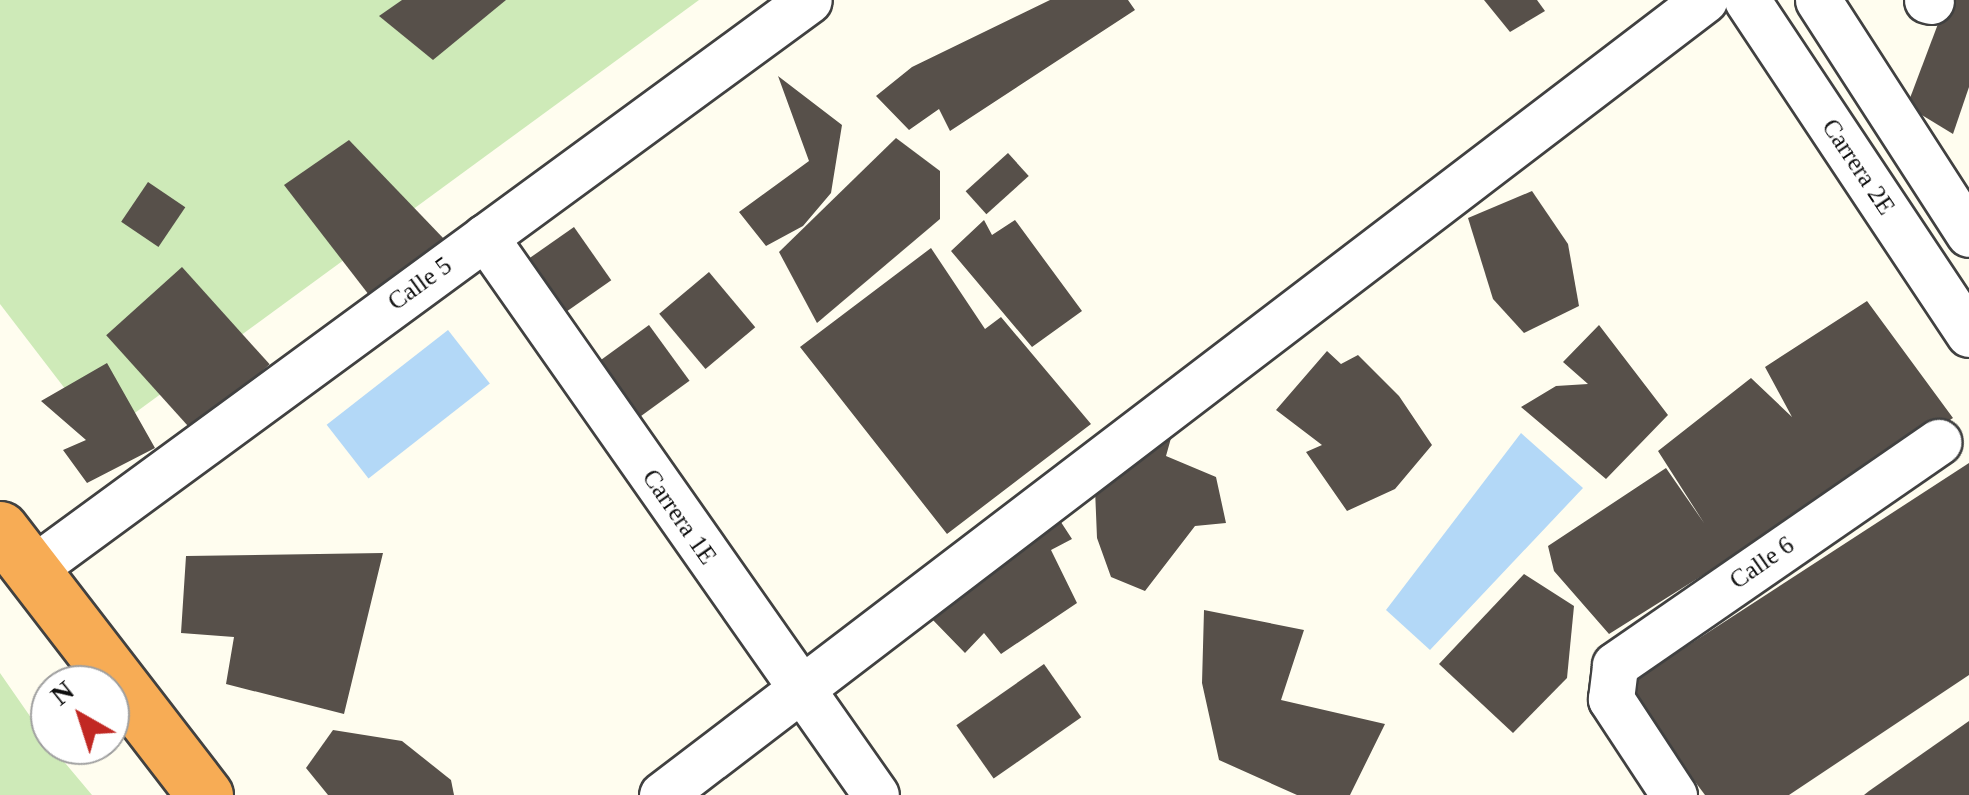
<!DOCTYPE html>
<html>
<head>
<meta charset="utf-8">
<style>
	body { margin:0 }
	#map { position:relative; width:1969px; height:795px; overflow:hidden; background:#fffdef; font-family:"Times New Roman",serif }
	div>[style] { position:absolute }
	.green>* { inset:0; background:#ceeab8 }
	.water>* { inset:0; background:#b3d8f7; transform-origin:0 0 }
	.building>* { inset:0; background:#57504a; transform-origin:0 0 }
	.roads { filter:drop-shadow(2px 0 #414141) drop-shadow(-2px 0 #414141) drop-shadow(0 2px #414141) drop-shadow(0 -2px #414141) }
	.minor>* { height:45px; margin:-22.5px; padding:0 22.5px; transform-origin:22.5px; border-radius:22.5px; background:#fff }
	.highway>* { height:55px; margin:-27.5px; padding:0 27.5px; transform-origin:27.5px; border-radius:27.5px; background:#f7ac55 }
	span { translate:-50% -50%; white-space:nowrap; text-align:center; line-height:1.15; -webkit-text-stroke:10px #fff; paint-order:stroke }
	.street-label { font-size:25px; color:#0e0e0e }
	.north { position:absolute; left:30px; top:665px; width:100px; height:100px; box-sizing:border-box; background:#fff; border:2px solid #9f9f9f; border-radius:50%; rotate:321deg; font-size:28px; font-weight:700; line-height:40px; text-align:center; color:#0e0e0e }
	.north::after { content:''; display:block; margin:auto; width:35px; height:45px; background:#c12823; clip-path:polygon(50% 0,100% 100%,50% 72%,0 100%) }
</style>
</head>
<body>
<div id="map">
	<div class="green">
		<i style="clip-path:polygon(0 0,699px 0,102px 437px,0 304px)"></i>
		<i style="clip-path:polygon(0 673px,50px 745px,92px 795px,0 795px)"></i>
	</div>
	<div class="water">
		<i style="left:448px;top:330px;width:68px;height:154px;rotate:52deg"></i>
		<i style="clip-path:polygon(1521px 433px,1583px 488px,1430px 650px,1386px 610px)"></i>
	</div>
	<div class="building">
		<i style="clip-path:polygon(402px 0,506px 0,433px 60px,379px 16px)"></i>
		<i style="clip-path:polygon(1050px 0,1128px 0,1135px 10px,950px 131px,939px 109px,909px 130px,876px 96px,912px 67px)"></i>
		<i style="clip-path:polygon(1484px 0,1537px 0,1545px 11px,1510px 32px)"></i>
		<i style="clip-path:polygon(1947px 0,1969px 0,1969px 87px,1953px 134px,1907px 106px)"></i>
		<i style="clip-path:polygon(778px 76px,842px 125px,831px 193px,803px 226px,766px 246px,739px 212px,809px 161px)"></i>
		<i style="clip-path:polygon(896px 138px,940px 171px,940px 219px,817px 323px,779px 252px)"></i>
		<i style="clip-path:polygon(349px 140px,445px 240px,369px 295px,284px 185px)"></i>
		<i style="left:1008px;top:153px;width:31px;height:57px;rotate:48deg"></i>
		<i style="left:148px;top:182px;width:45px;height:48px;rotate:34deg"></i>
		<i style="clip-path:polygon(1532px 191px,1568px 244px,1579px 306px,1524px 333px,1493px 299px,1468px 218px)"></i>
		<i style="clip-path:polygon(984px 220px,992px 235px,1015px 220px,1082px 311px,1032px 347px,951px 251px)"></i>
		<i style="left:574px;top:227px;width:65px;height:65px;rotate:55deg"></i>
		<i style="clip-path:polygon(931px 248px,985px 329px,1001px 317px,1091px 424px,947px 534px,800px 347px)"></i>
		<i style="left:182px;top:267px;width:131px;height:102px;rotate:48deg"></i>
		<i style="left:709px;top:272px;width:72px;height:65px;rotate:50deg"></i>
		<i style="clip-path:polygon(1867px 301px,1953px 418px,1609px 634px,1554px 571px,1548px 546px,1666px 468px,1704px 523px,1658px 451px,1751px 378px,1792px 417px,1765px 367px)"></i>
		<i style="left:649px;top:325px;width:69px;height:68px;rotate:54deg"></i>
		<i style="clip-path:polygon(1599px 325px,1668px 415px,1606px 479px,1521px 407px,1556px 386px,1588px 384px,1563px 362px)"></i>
		<i style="clip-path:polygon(1327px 351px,1341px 364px,1358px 355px,1399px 396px,1432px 445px,1395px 489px,1347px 511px,1306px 452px,1322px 445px,1276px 410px)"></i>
		<i style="clip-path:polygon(107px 363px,155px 448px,87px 483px,63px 450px,86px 440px,41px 401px)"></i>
		<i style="clip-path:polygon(1173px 431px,1166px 456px,1216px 477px,1226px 523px,1195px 526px,1145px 591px,1111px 577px,1097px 538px,1095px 489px)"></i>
		<i style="clip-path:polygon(1969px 463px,1969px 675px,1789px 795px,1705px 795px,1624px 687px)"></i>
		<i style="clip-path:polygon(1057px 516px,1072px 539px,1051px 550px,1077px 603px,1001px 654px,984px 633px,965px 653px,930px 617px)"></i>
		<i style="clip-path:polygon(383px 553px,344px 714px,226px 684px,234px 637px,181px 633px,186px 556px)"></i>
		<i style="clip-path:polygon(1524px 574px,1574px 606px,1567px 678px,1513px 733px,1439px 664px)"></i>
		<i style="clip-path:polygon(1204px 610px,1304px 630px,1281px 700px,1385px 724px,1350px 795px,1297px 795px,1219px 760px,1202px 683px)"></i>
		<i style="left:1044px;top:664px;width:65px;height:107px;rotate:55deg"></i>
		<i style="clip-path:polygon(1969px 721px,1969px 795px,1864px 795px,1869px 791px)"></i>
		<i style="clip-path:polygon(333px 730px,402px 741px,451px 780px,454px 795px,328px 795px,306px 768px)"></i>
	</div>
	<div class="roads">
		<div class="minor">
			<i style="left:1747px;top:0;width:401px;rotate:56.4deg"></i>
			<i style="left:1818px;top:0;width:278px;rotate:57.2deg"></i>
			<i style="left:1927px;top:0;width:4px;rotate:14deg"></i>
			<i style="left:485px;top:237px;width:681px;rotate:54.98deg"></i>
			<i style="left:31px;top:570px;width:964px;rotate:-36.23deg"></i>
			<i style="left:662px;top:795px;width:1311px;rotate:-37.34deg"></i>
			<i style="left:1674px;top:795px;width:115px;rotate:-123.3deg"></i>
			<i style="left:1611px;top:699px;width:34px;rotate:-83deg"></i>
			<i style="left:1615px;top:665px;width:393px;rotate:-34.6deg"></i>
		</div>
		<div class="highway">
			<i style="left:0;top:529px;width:336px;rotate:52.4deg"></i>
		</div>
	</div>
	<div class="street-label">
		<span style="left:1858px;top:167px;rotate:56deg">Carrera 2E</span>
		<span style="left:420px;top:284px;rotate:-36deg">Calle 5</span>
		<span style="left:679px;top:517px;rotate:55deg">Carrera 1E</span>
		<span style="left:1762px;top:563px;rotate:-35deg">Calle 6</span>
	</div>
	<div class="north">N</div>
</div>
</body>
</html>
